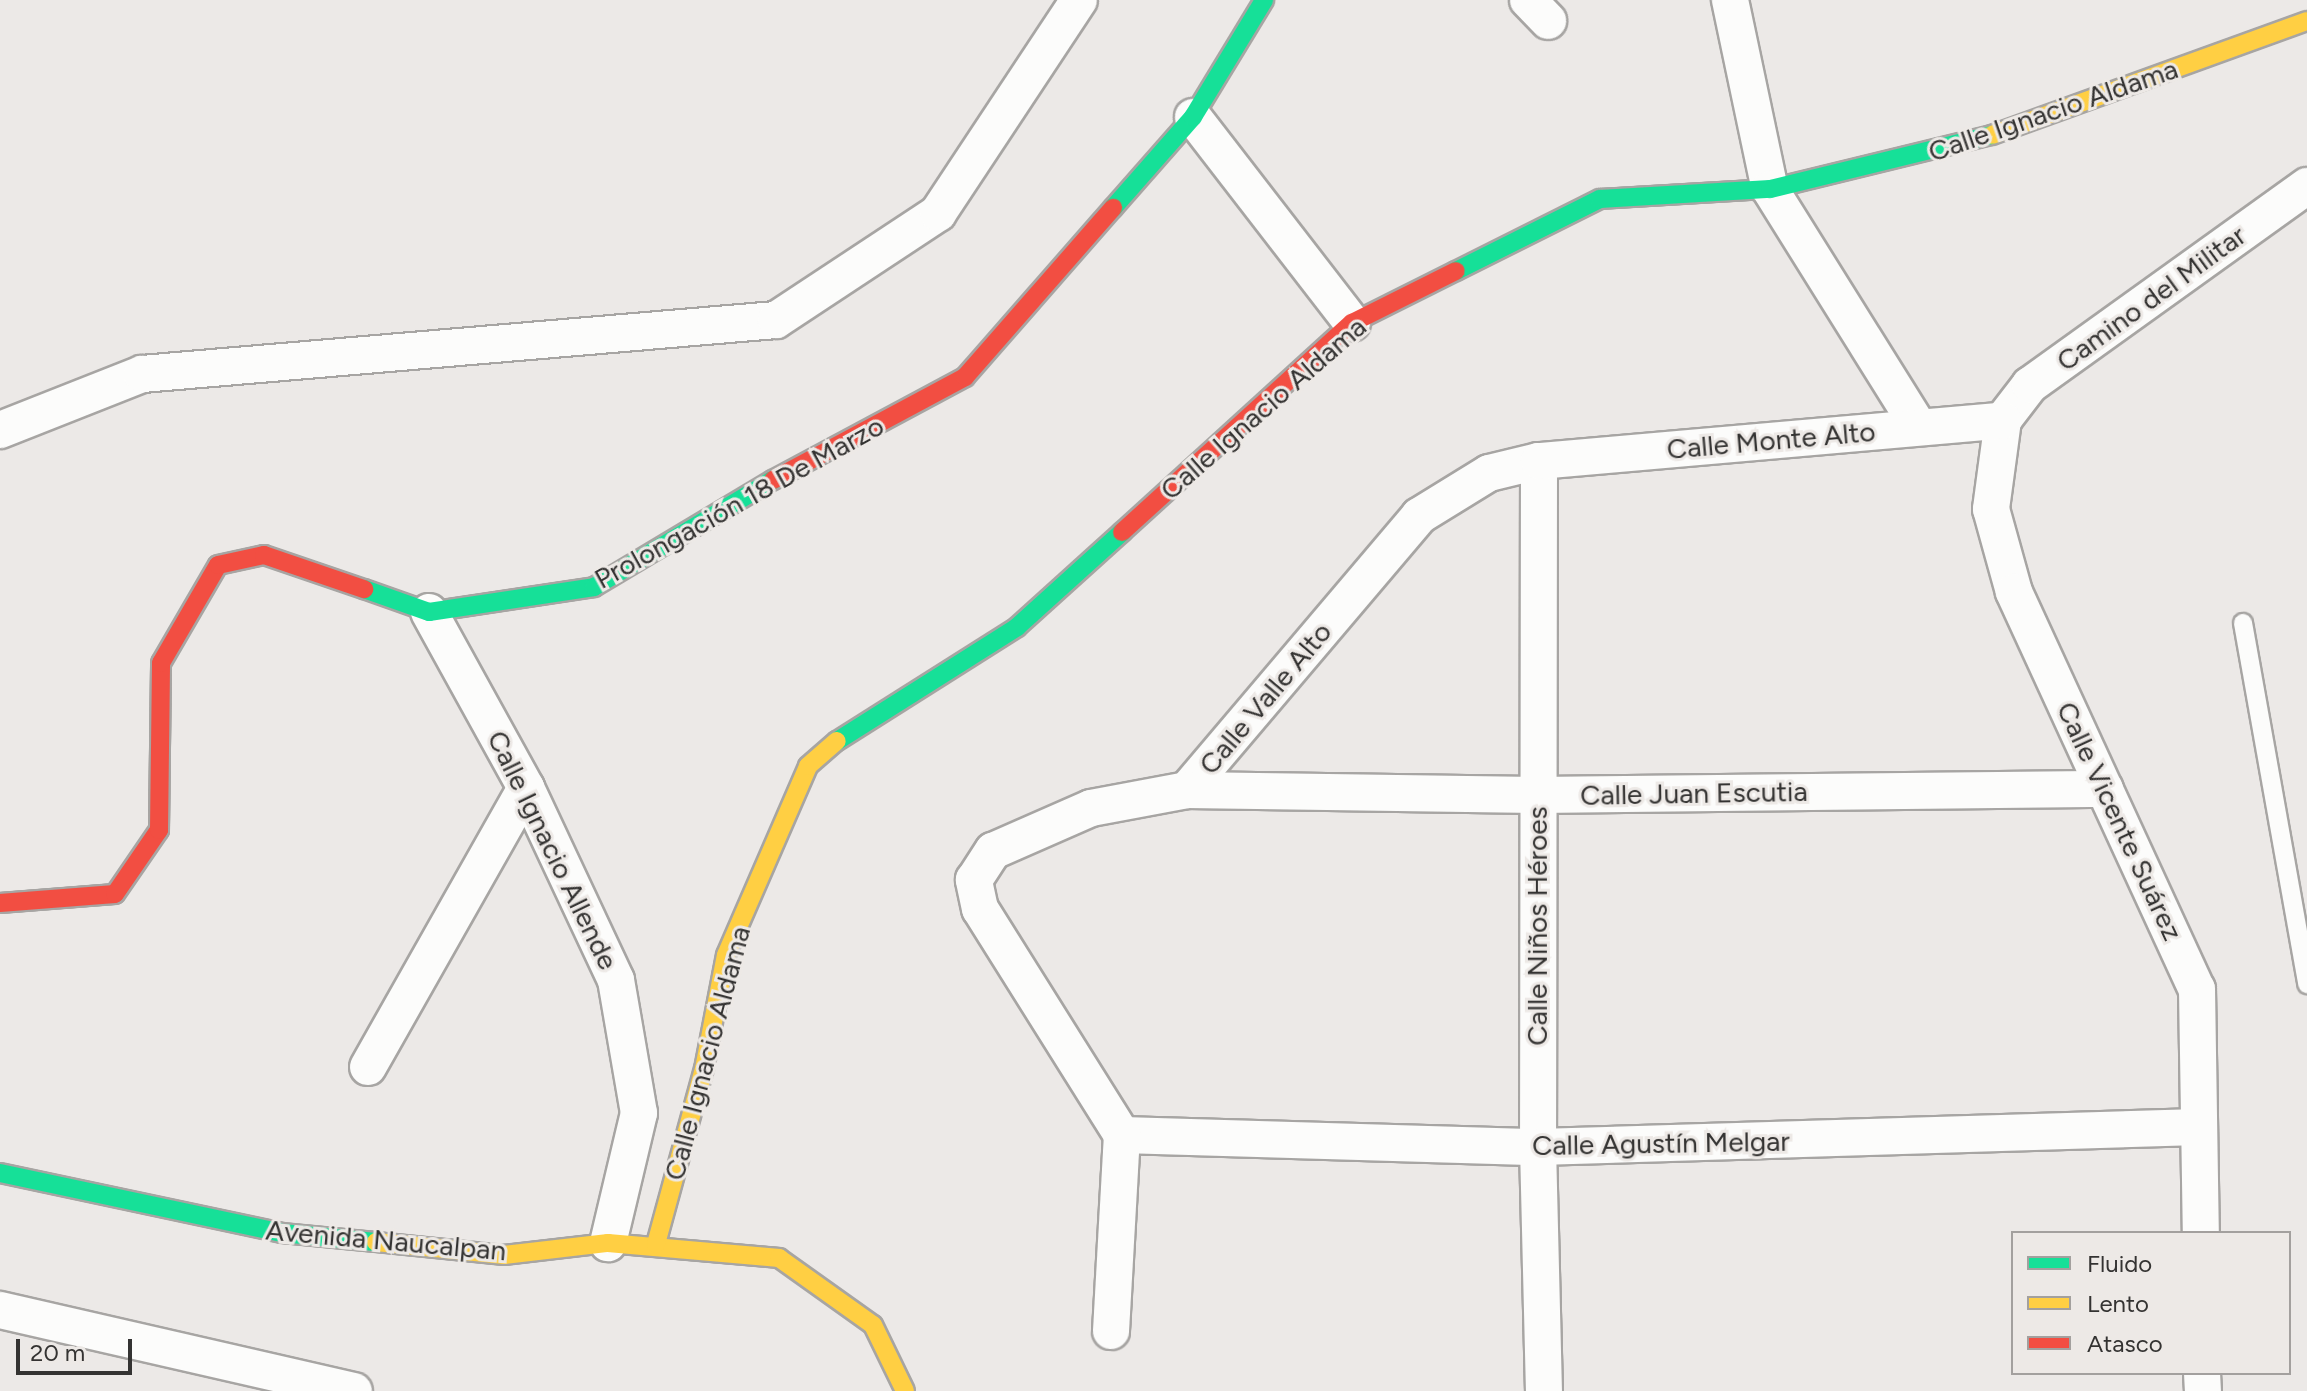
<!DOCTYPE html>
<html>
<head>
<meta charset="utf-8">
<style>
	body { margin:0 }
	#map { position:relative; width:2307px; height:1391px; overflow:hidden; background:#ece9e7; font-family:Figtree,sans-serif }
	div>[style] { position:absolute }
	.roads { filter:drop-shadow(2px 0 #a7a5a3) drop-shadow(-2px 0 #a7a5a3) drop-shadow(0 2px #a7a5a3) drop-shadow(0 -2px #a7a5a3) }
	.lane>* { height:18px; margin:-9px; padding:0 9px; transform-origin:9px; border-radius:9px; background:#fcfcfb }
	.street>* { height:36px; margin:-18px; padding:0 18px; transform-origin:18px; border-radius:18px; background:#fcfcfb }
	.fast>* { height:18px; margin:-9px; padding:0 9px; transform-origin:9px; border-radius:9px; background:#16e098 }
	.slow>* { height:18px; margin:-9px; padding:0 9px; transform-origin:9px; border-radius:9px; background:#ffcf43 }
	.jam>* { height:18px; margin:-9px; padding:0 9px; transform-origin:9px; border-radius:9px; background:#f24e42 }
	span { translate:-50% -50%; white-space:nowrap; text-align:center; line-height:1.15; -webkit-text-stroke:6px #ede9e6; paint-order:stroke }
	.street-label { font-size:28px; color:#343332 }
	.legend { position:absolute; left:2011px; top:1231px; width:280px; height:144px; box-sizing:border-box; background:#ede9e6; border:2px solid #a3a09e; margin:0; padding:10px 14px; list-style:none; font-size:24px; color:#343332 }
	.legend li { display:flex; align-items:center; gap:16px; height:40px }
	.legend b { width:40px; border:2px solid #a3a09e }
	.scale { position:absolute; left:16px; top:1339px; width:116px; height:36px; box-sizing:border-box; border:4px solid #343332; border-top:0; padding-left:10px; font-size:24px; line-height:28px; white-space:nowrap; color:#343332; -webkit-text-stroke:6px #ede9e6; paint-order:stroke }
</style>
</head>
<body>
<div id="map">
	<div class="roads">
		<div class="lane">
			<i style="left:2243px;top:623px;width:367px;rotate:79.9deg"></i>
		</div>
		<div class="street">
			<i style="left:1528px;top:0;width:29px;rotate:46deg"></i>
			<i style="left:1730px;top:0;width:193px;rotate:78.1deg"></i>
			<i style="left:1770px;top:189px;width:279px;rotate:58deg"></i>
			<i style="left:1193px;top:117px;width:260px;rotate:52.3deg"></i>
			<i style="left:2003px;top:420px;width:90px;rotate:97.7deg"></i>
			<i style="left:1991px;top:509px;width:86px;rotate:74.5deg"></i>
			<i style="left:2014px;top:592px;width:437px;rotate:65.3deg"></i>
			<i style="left:2197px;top:989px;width:244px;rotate:89.1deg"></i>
			<i style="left:2003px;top:420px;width:44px;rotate:-52.4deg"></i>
			<i style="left:2030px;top:385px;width:341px;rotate:-35.7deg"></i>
			<i style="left:0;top:430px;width:153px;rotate:-21.5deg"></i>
			<i style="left:142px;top:374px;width:636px;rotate:-4.87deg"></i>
			<i style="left:776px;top:320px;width:194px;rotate:-33.4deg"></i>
			<i style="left:938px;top:213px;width:255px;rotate:-56.5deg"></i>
			<i style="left:1539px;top:461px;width:686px;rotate:90.08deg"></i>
			<i style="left:1538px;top:1147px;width:244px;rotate:88.6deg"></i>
			<i style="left:429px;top:612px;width:201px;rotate:61.1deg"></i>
			<i style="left:526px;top:788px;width:212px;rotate:64.9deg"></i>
			<i style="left:616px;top:980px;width:135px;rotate:80.2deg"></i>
			<i style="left:639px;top:1113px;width:134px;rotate:103.4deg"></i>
			<i style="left:1187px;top:790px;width:359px;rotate:-49.7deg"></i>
			<i style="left:1419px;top:516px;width:82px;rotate:-31.6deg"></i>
			<i style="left:1489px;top:473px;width:51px;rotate:-13.5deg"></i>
			<i style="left:1539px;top:461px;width:466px;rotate:-5deg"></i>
			<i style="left:368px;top:1067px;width:321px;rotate:-60.5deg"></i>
			<i style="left:1122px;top:1135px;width:416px;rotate:1.7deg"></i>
			<i style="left:1538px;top:1147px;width:661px;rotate:-1.73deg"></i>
			<i style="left:0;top:1310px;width:363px;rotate:12.9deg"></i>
			<i style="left:1111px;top:1331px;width:196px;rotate:-86.8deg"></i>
			<i style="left:1122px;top:1135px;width:267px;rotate:-122.1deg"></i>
			<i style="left:980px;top:909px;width:30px;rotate:-102deg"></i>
			<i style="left:974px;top:880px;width:35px;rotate:-57deg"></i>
			<i style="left:993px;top:851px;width:107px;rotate:-23.7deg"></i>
			<i style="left:1091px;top:808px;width:98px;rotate:-10.6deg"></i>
			<i style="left:1187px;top:790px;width:350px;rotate:0.8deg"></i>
			<i style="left:1537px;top:795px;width:568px;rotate:-0.61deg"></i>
			<i style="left:2202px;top:1373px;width:18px;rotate:87deg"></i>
		</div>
		<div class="fast">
			<i style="left:1113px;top:208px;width:121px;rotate:-48.7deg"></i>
			<i style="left:1193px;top:117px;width:137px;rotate:-58.7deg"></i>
			<i style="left:1456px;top:271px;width:161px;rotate:-26.6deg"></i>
			<i style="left:1600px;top:199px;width:170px;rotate:-3.4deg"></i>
			<i style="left:1770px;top:189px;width:228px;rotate:-13.7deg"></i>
			<i style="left:364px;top:589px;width:69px;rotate:19.5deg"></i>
			<i style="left:429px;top:612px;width:167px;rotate:-8.6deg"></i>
			<i style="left:594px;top:587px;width:209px;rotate:-30.9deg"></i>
			<i style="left:837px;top:741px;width:213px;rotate:-32.3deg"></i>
			<i style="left:1017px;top:627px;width:142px;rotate:-42.1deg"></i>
			<i style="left:0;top:1173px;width:288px;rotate:12deg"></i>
			<i style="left:282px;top:1233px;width:94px;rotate:5.5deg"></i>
		</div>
		<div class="slow">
			<i style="left:1992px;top:135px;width:335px;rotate:-19.9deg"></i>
			<i style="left:376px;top:1242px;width:129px;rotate:5.8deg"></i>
			<i style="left:504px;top:1255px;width:105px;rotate:-6.6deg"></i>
			<i style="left:608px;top:1243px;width:172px;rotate:5deg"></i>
			<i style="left:779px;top:1258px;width:115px;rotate:35.5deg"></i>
			<i style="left:873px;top:1325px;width:73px;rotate:64.1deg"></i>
			<i style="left:656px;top:1244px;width:181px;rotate:-74.7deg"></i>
			<i style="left:704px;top:1069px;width:116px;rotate:-79.1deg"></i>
			<i style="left:726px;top:955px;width:206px;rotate:-66.5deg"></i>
			<i style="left:808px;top:766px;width:38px;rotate:-41deg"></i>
		</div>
		<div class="jam">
			<i style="left:773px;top:480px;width:218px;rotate:-28.2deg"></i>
			<i style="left:965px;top:377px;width:225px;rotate:-48.8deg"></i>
			<i style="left:1122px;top:532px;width:311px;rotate:-42.3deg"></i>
			<i style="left:1352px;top:323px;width:116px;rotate:-26.6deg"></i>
			<i style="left:0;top:903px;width:115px;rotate:-4.5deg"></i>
			<i style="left:115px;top:894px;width:78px;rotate:-55.5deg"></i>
			<i style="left:159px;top:830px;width:167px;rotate:-89.3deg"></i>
			<i style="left:161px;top:663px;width:113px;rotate:-59.8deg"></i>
			<i style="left:218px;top:565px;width:47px;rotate:-12.3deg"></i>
			<i style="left:264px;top:555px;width:106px;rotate:18.8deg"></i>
		</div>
	</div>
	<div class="street-label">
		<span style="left:2053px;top:110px;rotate:-19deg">Calle Ignacio Aldama</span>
		<span style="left:2151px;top:298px;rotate:-36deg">Camino del Militar</span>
		<span style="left:1263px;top:408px;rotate:-41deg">Calle Ignacio Aldama</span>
		<span style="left:1771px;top:440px;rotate:-5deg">Calle Monte Alto</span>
		<span style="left:739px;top:502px;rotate:-29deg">Prolongación 18 De Marzo</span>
		<span style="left:1265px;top:698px;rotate:-50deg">Calle Valle Alto</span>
		<span style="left:1694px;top:793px;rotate:-1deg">Calle Juan Escutia</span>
		<span style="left:2120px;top:821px;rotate:65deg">Calle Vicente Suárez</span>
		<span style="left:553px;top:850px;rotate:64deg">Calle Ignacio Allende</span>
		<span style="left:1537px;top:926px;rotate:-90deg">Calle Niños Héroes</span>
		<span style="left:707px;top:1053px;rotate:-75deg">Calle Ignacio Aldama</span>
		<span style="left:1661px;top:1143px;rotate:-1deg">Calle Agustín Melgar</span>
		<span style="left:386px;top:1240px;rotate:5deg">Avenida Naucalpan</span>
	</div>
	<ul class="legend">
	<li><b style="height:10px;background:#16e098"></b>Fluido</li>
	<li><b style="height:10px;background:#ffcf43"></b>Lento</li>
	<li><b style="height:10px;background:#f24e42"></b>Atasco</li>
	</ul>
	<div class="scale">20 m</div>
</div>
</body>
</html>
